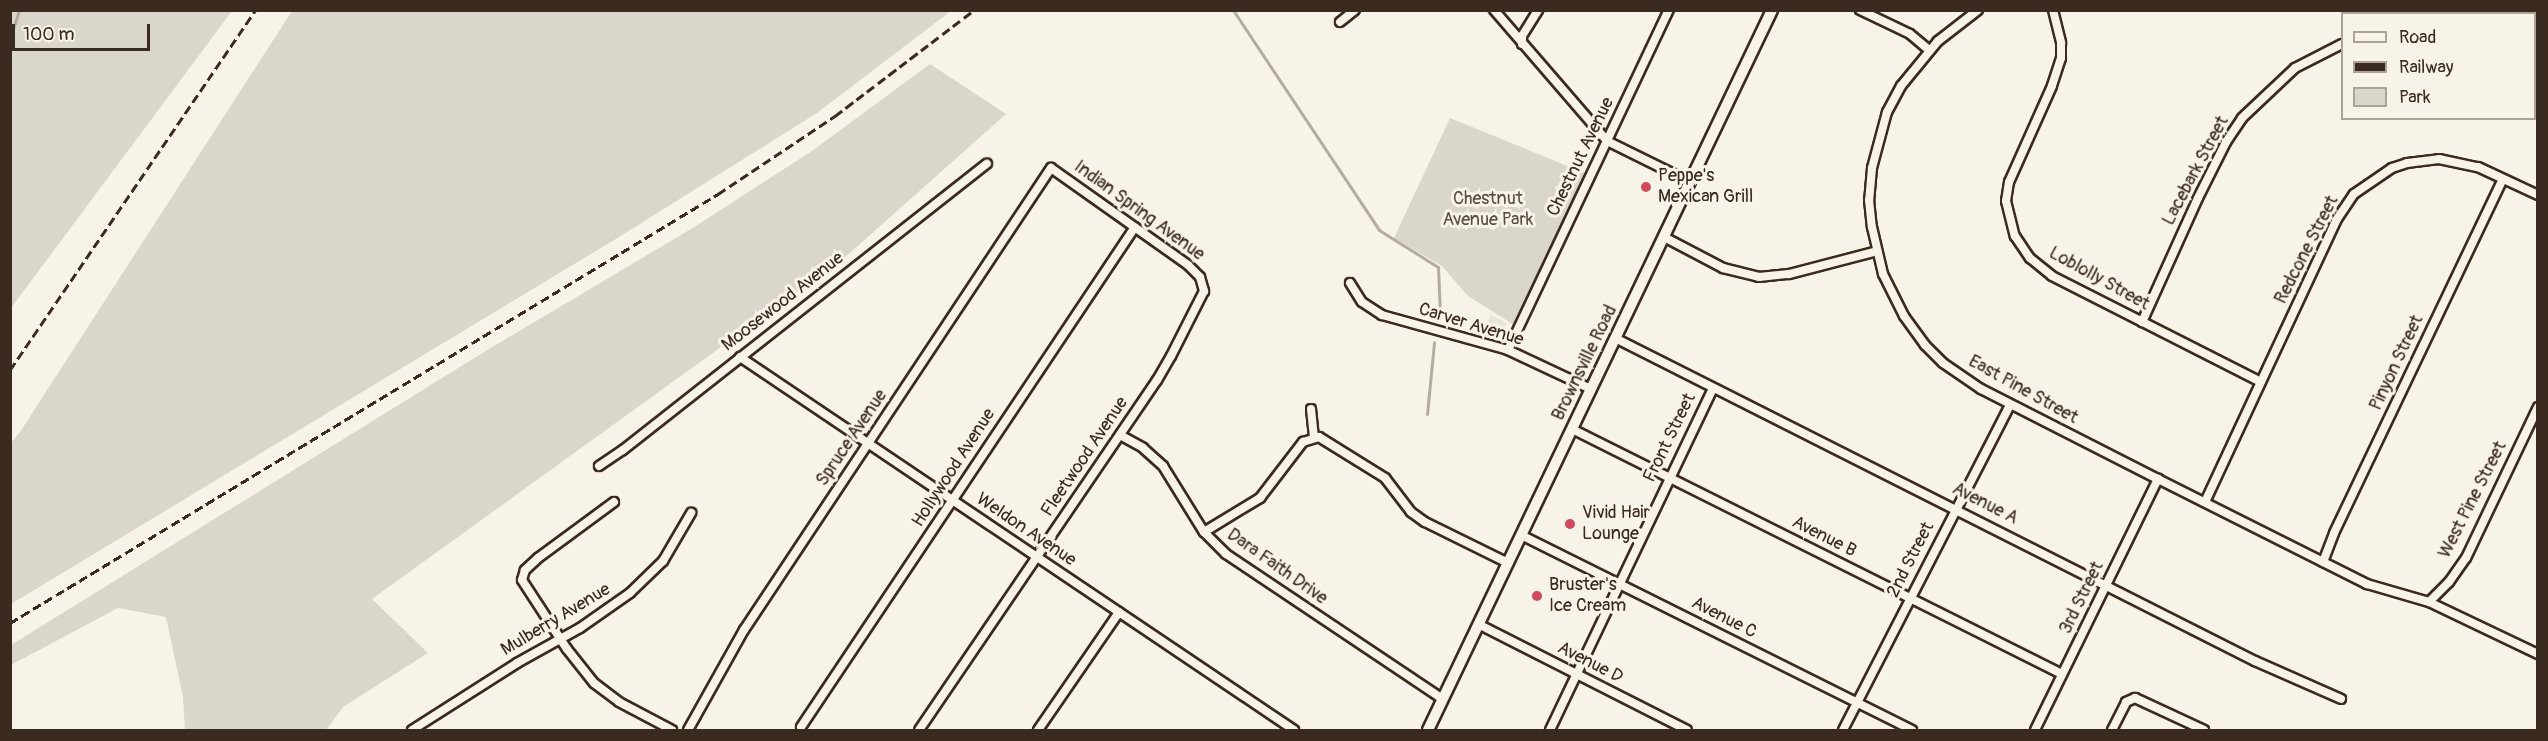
<!DOCTYPE html>
<html>
<head>
<meta charset="utf-8">
<style>
	body { margin:0 }
	#map { position:relative; width:2548px; height:741px; overflow:hidden; background:#f7f3e8; font-family:Pangolin,sans-serif }
	div>[style] { position:absolute }
	.built>* { inset:0; background:#e9e4d9; transform-origin:0 0 }
	.green>* { inset:0; background:#dbd6cb }
	.stream>* { height:3px; margin:-1.5px; padding:0 1.5px; transform-origin:1.5px; border-radius:1.5px; background:#b4aca0 }
	.roads { filter:drop-shadow(2px 0 #3b2a1e) drop-shadow(-2px 0 #3b2a1e) drop-shadow(0 2px #3b2a1e) drop-shadow(0 -2px #3b2a1e) }
	.minor>* { height:8px; margin:-4px; padding:0 4px; transform-origin:4px; border-radius:4px; background:#f7f3e8 }
	.tertiary>* { height:10px; margin:-5px; padding:0 5px; transform-origin:5px; border-radius:5px; background:#f7f3e8 }
	.rail>* { height:3px; margin-top:-1.5px; transform-origin:0; background:repeating-linear-gradient(90deg,#3b2a1e 0 9px,transparent 0 13.5px) }
	.dots>* { width:16px; height:16px; translate:-50% -50%; box-sizing:border-box; border:3px solid #f7f3e8; border-radius:50% }
	span { translate:-50% -50%; white-space:nowrap; text-align:center; line-height:1.15; -webkit-text-stroke:6px #f7f3e8; paint-order:stroke }
	.street-label { font-size:18px; color:#3b2a1e }
	.poi-label { font-size:18px; color:#3b2a1e }
	.left { translate:0 -50%; text-align:left }
	.park-label { font-size:18px; color:#5b4c41 }
	.frame { position:absolute; inset:0; border:12px solid #3b2a1e; pointer-events:none }
	.legend { position:absolute; left:2341px; top:12px; width:195px; height:108px; box-sizing:border-box; background:#f7f3e8; border:2px solid #aca397; margin:0; padding:8px 10px; list-style:none; font-size:18px; color:#3b2a1e }
	.legend li { display:flex; align-items:center; gap:12px; height:30px }
	.legend b { width:30px; border:2px solid #aca397 }
	.scale { position:absolute; left:12px; top:24px; width:138px; height:27px; box-sizing:border-box; border:3px solid #3b2a1e; border-top:0; padding-left:8px; font-size:18px; line-height:21px; white-space:nowrap; color:#3b2a1e; -webkit-text-stroke:4px #f7f3e8; paint-order:stroke }
</style>
</head>
<body>
<div id="map">
	<div class="built">
		<i style="left:1491px;top:315px;width:18px;height:17px;rotate:27deg"></i>
	</div>
	<div class="green">
		<i style="clip-path:polygon(11px 10px,232px 11px,11px 308px,10px 11px)"></i>
		<i style="clip-path:polygon(292px 11px,292px 10px,951px 11px,817px 113px,619px 237px,11px 604px,11px 443px,20px 432px)"></i>
		<i style="clip-path:polygon(930px 64px,1006px 114px,843px 259px,372px 599px,428px 653px,343px 707px,326px 730px,185px 730px,183px 697px,166px 617px,118px 608px,11px 665px,11px 645px,484px 352px,691px 229px,812px 151px)"></i>
		<i style="clip-path:polygon(1450px 118px,1587px 174px,1514px 325px,1468px 296px,1442px 266px,1394px 238px)"></i>
	</div>
	<div class="stream">
		<i style="left:1233px;top:10px;width:264px;rotate:56.4deg"></i>
		<i style="left:1379px;top:230px;width:70px;rotate:32.1deg"></i>
		<i style="left:1438px;top:267px;width:48px;rotate:87.6deg"></i>
		<i style="left:10px;top:38px;width:29px;rotate:-72deg"></i>
		<i style="left:1427px;top:414px;width:72px;rotate:-84.4deg"></i>
	</div>
	<div class="roads">
		<div class="minor">
			<i style="left:1494px;top:10px;width:173px;rotate:49.2deg"></i>
			<i style="left:1607px;top:141px;width:93px;rotate:26.3deg"></i>
			<i style="left:1860px;top:10px;width:55px;rotate:25.6deg"></i>
			<i style="left:1910px;top:34px;width:25px;rotate:40deg"></i>
			<i style="left:1978px;top:10px;width:51px;rotate:142.2deg"></i>
			<i style="left:1938px;top:41px;width:58px;rotate:129.4deg"></i>
			<i style="left:1901px;top:86px;width:30px;rotate:118deg"></i>
			<i style="left:1887px;top:112px;width:58px;rotate:105deg"></i>
			<i style="left:1872px;top:168px;width:32px;rotate:95deg"></i>
			<i style="left:1869px;top:200px;width:27px;rotate:84deg"></i>
			<i style="left:1872px;top:227px;width:48px;rotate:76.8deg"></i>
			<i style="left:1883px;top:274px;width:47px;rotate:63.4deg"></i>
			<i style="left:1904px;top:316px;width:36px;rotate:54deg"></i>
			<i style="left:1925px;top:345px;width:25px;rotate:45deg"></i>
			<i style="left:1943px;top:363px;width:46px;rotate:34.4deg"></i>
			<i style="left:1981px;top:389px;width:199px;rotate:27deg"></i>
			<i style="left:2158px;top:479px;width:234px;rotate:26.7deg"></i>
			<i style="left:2367px;top:584px;width:65px;rotate:16.2deg"></i>
			<i style="left:2429px;top:602px;width:121px;rotate:25.5deg"></i>
			<i style="left:2053px;top:10px;width:34px;rotate:76deg"></i>
			<i style="left:2061px;top:43px;width:15px;rotate:90deg"></i>
			<i style="left:2061px;top:58px;width:29px;rotate:108deg"></i>
			<i style="left:2052px;top:86px;width:105px;rotate:114.1deg"></i>
			<i style="left:2009px;top:182px;width:19px;rotate:99deg"></i>
			<i style="left:2006px;top:201px;width:36px;rotate:76deg"></i>
			<i style="left:2015px;top:236px;width:27px;rotate:56deg"></i>
			<i style="left:2030px;top:258px;width:28px;rotate:39deg"></i>
			<i style="left:2052px;top:276px;width:234px;rotate:26.9deg"></i>
			<i style="left:2351px;top:10px;width:4px;rotate:76deg"></i>
			<i style="left:1340px;top:22px;width:19px;rotate:-39deg"></i>
			<i style="left:1522px;top:44px;width:8px;rotate:-90deg"></i>
			<i style="left:1522px;top:36px;width:31px;rotate:-58deg"></i>
			<i style="left:2534px;top:46px;width:4px;rotate:14deg"></i>
			<i style="left:1664px;top:237px;width:67px;rotate:27.7deg"></i>
			<i style="left:1723px;top:268px;width:37px;rotate:14deg"></i>
			<i style="left:1759px;top:277px;width:30px;rotate:-6deg"></i>
			<i style="left:1789px;top:274px;width:91px;rotate:-14.6deg"></i>
			<i style="left:1350px;top:283px;width:22px;rotate:58deg"></i>
			<i style="left:1362px;top:302px;width:24px;rotate:33deg"></i>
			<i style="left:1382px;top:315px;width:131px;rotate:15.5deg"></i>
			<i style="left:1508px;top:350px;width:92px;rotate:25.2deg"></i>
			<i style="left:2142px;top:322px;width:136px;rotate:-65.7deg"></i>
			<i style="left:2198px;top:198px;width:63px;rotate:-63.4deg"></i>
			<i style="left:2226px;top:142px;width:29px;rotate:-56deg"></i>
			<i style="left:2242px;top:118px;width:73px;rotate:-43.3deg"></i>
			<i style="left:2295px;top:68px;width:53px;rotate:-27.1deg"></i>
			<i style="left:1615px;top:338px;width:717px;rotate:26.78deg"></i>
			<i style="left:2255px;top:661px;width:94px;rotate:23.8deg"></i>
			<i style="left:1508px;top:350px;width:376px;rotate:-64.7deg"></i>
			<i style="left:740px;top:357px;width:668px;rotate:33.95deg"></i>
			<i style="left:1311px;top:409px;width:28px;rotate:84deg"></i>
			<i style="left:1572px;top:429px;width:548px;rotate:26.57deg"></i>
			<i style="left:1120px;top:435px;width:26px;rotate:29deg"></i>
			<i style="left:1143px;top:448px;width:27px;rotate:42deg"></i>
			<i style="left:1163px;top:466px;width:78px;rotate:58.2deg"></i>
			<i style="left:1204px;top:532px;width:31px;rotate:45deg"></i>
			<i style="left:1226px;top:554px;width:261px;rotate:33.8deg"></i>
			<i style="left:599px;top:466px;width:29px;rotate:-34deg"></i>
			<i style="left:623px;top:450px;width:463px;rotate:-38.2deg"></i>
			<i style="left:614px;top:502px;width:94px;rotate:143.6deg"></i>
			<i style="left:538px;top:558px;width:18px;rotate:137deg"></i>
			<i style="left:525px;top:570px;width:10px;rotate:107deg"></i>
			<i style="left:522px;top:580px;width:82px;rotate:56.9deg"></i>
			<i style="left:567px;top:649px;width:43px;rotate:51.5deg"></i>
			<i style="left:594px;top:683px;width:31px;rotate:37deg"></i>
			<i style="left:619px;top:702px;width:60px;rotate:27.8deg"></i>
			<i style="left:2205px;top:502px;width:312px;rotate:-65deg"></i>
			<i style="left:2337px;top:219px;width:30px;rotate:-56deg"></i>
			<i style="left:2354px;top:194px;width:46px;rotate:-34.4deg"></i>
			<i style="left:2392px;top:168px;width:16px;rotate:-18deg"></i>
			<i style="left:2407px;top:163px;width:32px;rotate:-7deg"></i>
			<i style="left:2439px;top:159px;width:40px;rotate:12deg"></i>
			<i style="left:2478px;top:167px;width:66px;rotate:25deg"></i>
			<i style="left:1204px;top:532px;width:66px;rotate:-31.3deg"></i>
			<i style="left:1260px;top:498px;width:71px;rotate:-52.5deg"></i>
			<i style="left:1303px;top:442px;width:17px;rotate:-17deg"></i>
			<i style="left:1319px;top:437px;width:78px;rotate:31.8deg"></i>
			<i style="left:1385px;top:478px;width:43px;rotate:52.6deg"></i>
			<i style="left:1411px;top:512px;width:17px;rotate:36deg"></i>
			<i style="left:1425px;top:522px;width:93px;rotate:26.3deg"></i>
			<i style="left:1521px;top:535px;width:437px;rotate:26.5deg"></i>
			<i style="left:2323px;top:562px;width:31px;rotate:-69deg"></i>
			<i style="left:2334px;top:533px;width:392px;rotate:-64.5deg"></i>
			<i style="left:2429px;top:602px;width:28px;rotate:-45deg"></i>
			<i style="left:2449px;top:582px;width:29px;rotate:-55deg"></i>
			<i style="left:2466px;top:558px;width:167px;rotate:-64.5deg"></i>
			<i style="left:1478px;top:624px;width:234px;rotate:26.9deg"></i>
			<i style="left:801px;top:727px;width:601px;rotate:-56.26deg"></i>
			<i style="left:412px;top:730px;width:125px;rotate:-32.5deg"></i>
			<i style="left:517px;top:663px;width:72px;rotate:-29.1deg"></i>
			<i style="left:580px;top:628px;width:61px;rotate:-35deg"></i>
			<i style="left:630px;top:593px;width:46px;rotate:-44.1deg"></i>
			<i style="left:663px;top:561px;width:56px;rotate:-59.7deg"></i>
			<i style="left:688px;top:730px;width:115px;rotate:-60.8deg"></i>
			<i style="left:744px;top:630px;width:555px;rotate:-56.4deg"></i>
			<i style="left:1051px;top:168px;width:168px;rotate:35.3deg"></i>
			<i style="left:1188px;top:265px;width:17px;rotate:45deg"></i>
			<i style="left:1200px;top:277px;width:15px;rotate:74deg"></i>
			<i style="left:1204px;top:291px;width:73px;rotate:116.9deg"></i>
			<i style="left:1171px;top:356px;width:28px;rotate:120deg"></i>
			<i style="left:1157px;top:380px;width:423px;rotate:124.2deg"></i>
			<i style="left:1038px;top:730px;width:143px;rotate:-55.5deg"></i>
			<i style="left:1550px;top:730px;width:379px;rotate:-64.5deg"></i>
			<i style="left:1843px;top:730px;width:365px;rotate:-62.8deg"></i>
			<i style="left:2035px;top:730px;width:280px;rotate:-63.9deg"></i>
			<i style="left:2112px;top:730px;width:31px;rotate:-63deg"></i>
			<i style="left:2126px;top:702px;width:10px;rotate:-24deg"></i>
			<i style="left:2135px;top:698px;width:76px;rotate:24.9deg"></i>
		</div>
		<div class="tertiary">
			<i style="left:1428px;top:730px;width:798px;rotate:-64.46deg"></i>
		</div>
	</div>
	<div class="rail">
		<i style="left:10px;top:370px;width:436px;rotate:-55.7deg"></i>
		<i style="left:10px;top:623px;width:828px;rotate:-31.21deg"></i>
		<i style="left:718px;top:194px;width:141px;rotate:-33.7deg"></i>
		<i style="left:835px;top:116px;width:175px;rotate:-37.3deg"></i>
	</div>
	<div class="dots">
		<i style="left:1646px;top:187px;background:#d1495b"></i>
		<i style="left:1570px;top:524px;background:#d1495b"></i>
		<i style="left:1537px;top:596px;background:#d1495b"></i>
	</div>
	<div class="street-label">
		<span style="left:1581px;top:157px;rotate:-64deg">Chestnut Avenue</span>
		<span style="left:2196px;top:171px;rotate:-62deg">Lacebark Street</span>
		<span style="left:1139px;top:211px;rotate:36deg">Indian Spring Avenue</span>
		<span style="left:2307px;top:250px;rotate:-63deg">Redcone Street</span>
		<span style="left:2099px;top:279px;rotate:29deg">Loblolly Street</span>
		<span style="left:783px;top:302px;rotate:-38deg">Moosewood Avenue</span>
		<span style="left:1471px;top:325px;rotate:17deg">Carver Avenue</span>
		<span style="left:1585px;top:363px;rotate:-64deg">Brownsville Road</span>
		<span style="left:2397px;top:363px;rotate:-65deg">Pinyon Street</span>
		<span style="left:2023px;top:390px;rotate:29deg">East Pine Street</span>
		<span style="left:852px;top:438px;rotate:-56deg">Spruce Avenue</span>
		<span style="left:1670px;top:438px;rotate:-64deg">Front Street</span>
		<span style="left:1085px;top:457px;rotate:-56deg">Fleetwood Avenue</span>
		<span style="left:954px;top:468px;rotate:-57deg">Hollywood Avenue</span>
		<span style="left:2473px;top:500px;rotate:-63deg">West Pine Street</span>
		<span style="left:1985px;top:504px;rotate:27deg">Avenue A</span>
		<span style="left:1026px;top:530px;rotate:34deg">Weldon Avenue</span>
		<span style="left:1824px;top:537px;rotate:27deg">Avenue B</span>
		<span style="left:1911px;top:560px;rotate:-63deg">2nd Street</span>
		<span style="left:1277px;top:567px;rotate:35deg">Dara Faith Drive</span>
		<span style="left:2082px;top:598px;rotate:-64deg">3rd Street</span>
		<span style="left:1724px;top:618px;rotate:27deg">Avenue C</span>
		<span style="left:556px;top:620px;rotate:-31deg">Mulberry Avenue</span>
		<span style="left:1590px;top:663px;rotate:27deg">Avenue D</span>
	</div>
	<div class="poi-label">
		<span class="left" style="left:1658px;top:187px">Peppe's<br>Mexican Grill</span>
		<span class="left" style="left:1582px;top:524px">Vivid Hair<br>Lounge</span>
		<span class="left" style="left:1549px;top:596px">Bruster's<br>Ice Cream</span>
	</div>
	<div class="park-label">
		<span style="left:1488px;top:210px">Chestnut<br>Avenue Park</span>
	</div>
	<div class="frame"></div>
	<ul class="legend">
	<li><b style="height:8px;background:#f7f3e8"></b>Road</li>
	<li><b style="height:8px;background:#3b2a1e"></b>Railway</li>
	<li><b style="height:16px;background:#dbd6cb"></b>Park</li>
	</ul>
	<div class="scale">100 m</div>
</div>
</body>
</html>
